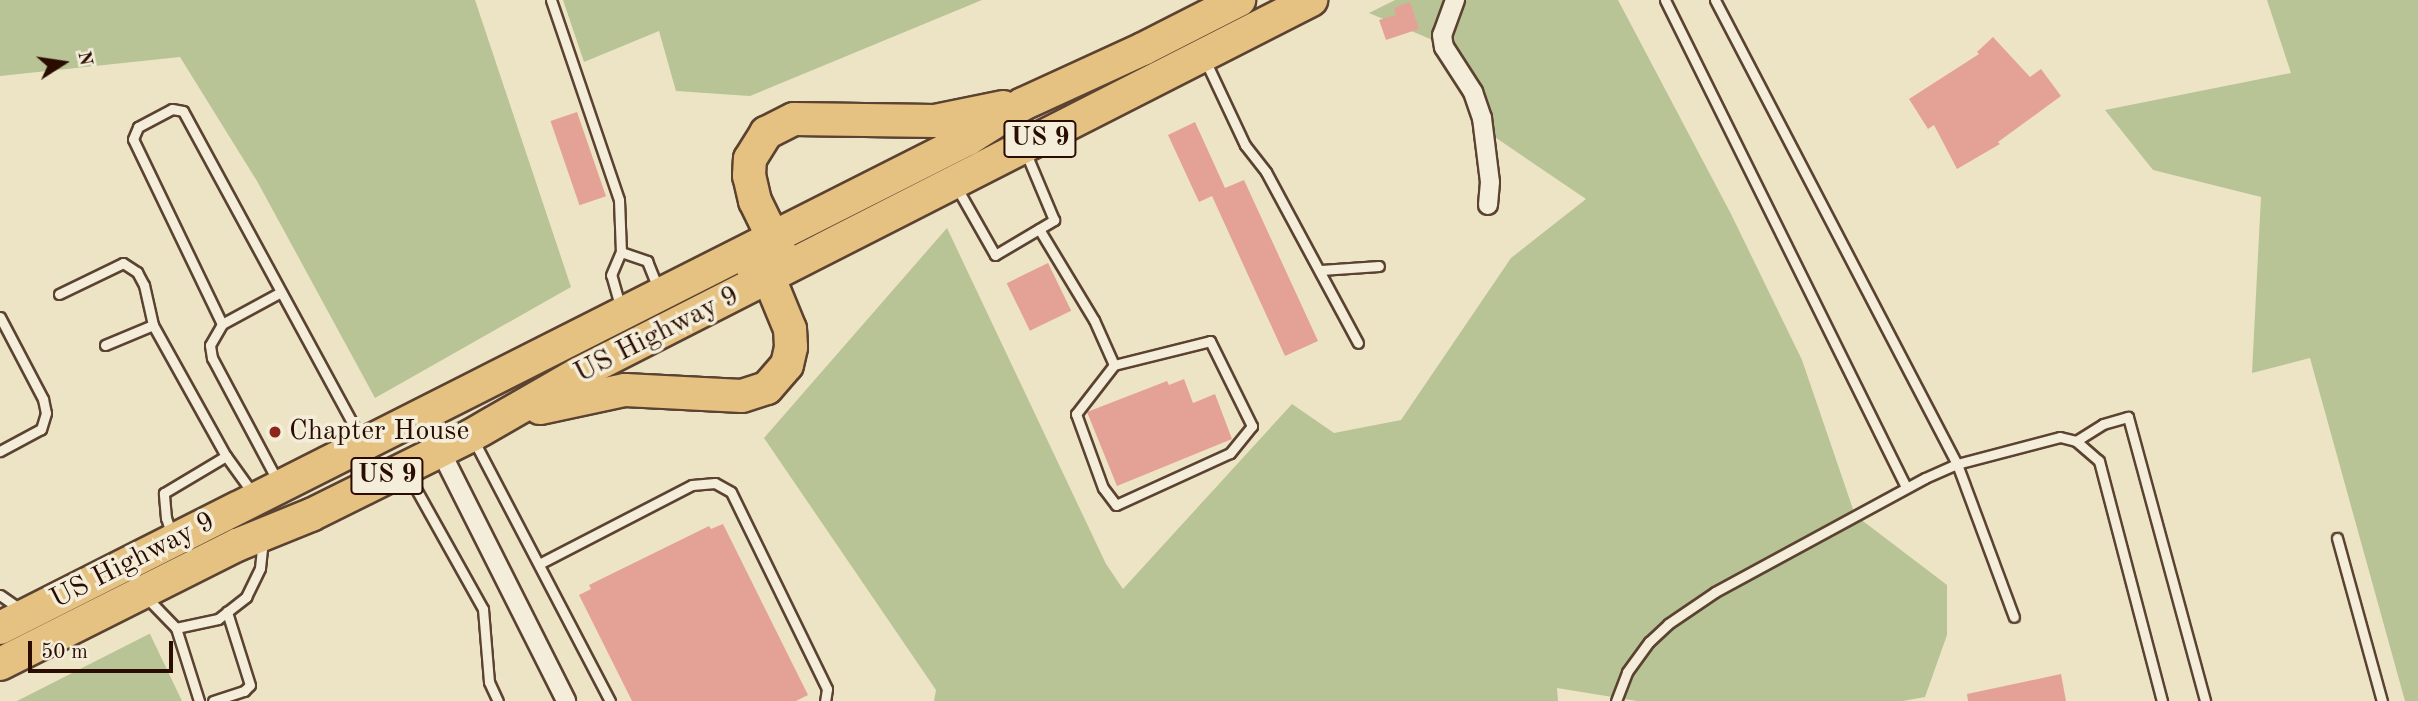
<!DOCTYPE html>
<html>
<head>
<meta charset="utf-8">
<style>
	body { margin:0 }
	#map { position:relative; width:2418px; height:701px; overflow:hidden; background:#ede4c5; font-family:"Old Standard TT",serif }
	div>[style] { position:absolute }
	.green>* { inset:0; background:#b8c495 }
	.building>* { inset:0; background:#e4a297; transform-origin:0 0 }
	.roads { filter:drop-shadow(2px 0 #5b4231) drop-shadow(-2px 0 #5b4231) drop-shadow(0 2px #5b4231) drop-shadow(0 -2px #5b4231) }
	.lane>* { height:9px; margin:-4.5px; padding:0 4.5px; transform-origin:4.5px; border-radius:4.5px; background:#f3edd9 }
	.street>* { height:18px; margin:-9px; padding:0 9px; transform-origin:9px; border-radius:9px; background:#f3edd9 }
	.highway>* { height:32px; margin:-16px; padding:0 16px; transform-origin:16px; border-radius:16px; background:#e6c282 }
	.dots>* { width:19px; height:19px; translate:-50% -50%; box-sizing:border-box; border:4px solid #f3edd9; border-radius:50% }
	span { translate:-50% -50%; white-space:nowrap; text-align:center; line-height:1.15; -webkit-text-stroke:7px #f3edd9; paint-order:stroke }
	.shield-label span { padding:2px 5px; background:#f3edd9; border:2px solid; border-radius:5px; -webkit-text-stroke-width:0 }
	.shield-label { font-size:26px; color:#2a0c00; font-weight:700 }
	.street-label { font-size:28px; color:#2a0c00 }
	.poi-label { font-size:28px; color:#2a0c00 }
	.left { translate:0 -50%; text-align:left }
	.north { position:absolute; left:28px; top:28px; width:70px; height:70px; -webkit-text-stroke:5px #f3edd9; paint-order:stroke; rotate:78deg; font-size:19px; font-weight:700; line-height:28px; text-align:center; color:#2a0c00 }
	.north::after { content:''; display:block; margin:auto; width:24px; height:32px; background:#2a0c00; clip-path:polygon(50% 0,100% 100%,50% 72%,0 100%) }
	.scale { position:absolute; left:28px; top:641px; width:145px; height:32px; box-sizing:border-box; border:4px solid #2a0c00; border-top:0; padding-left:9px; font-size:21px; line-height:24px; white-space:nowrap; color:#2a0c00; -webkit-text-stroke:5px #f3edd9; paint-order:stroke }
</style>
</head>
<body>
<div id="map">
	<div class="green">
		<i style="clip-path:polygon(0 0,475px 0,571px 287px,375px 398px,257px 181px,180px 57px,0 76px)"></i>
		<i style="clip-path:polygon(563px 0,982px 0,750px 96px,676px 91px,659px 31px,584px 62px)"></i>
		<i style="clip-path:polygon(1395px 0,1618px 0,1731px 214px,1802px 360px,1855px 515px,1947px 585px,1947px 635px,1925px 697px,1903px 701px,1637px 701px,1557px 688px,1558px 701px,934px 701px,936px 690px,764px 438px,947px 228px,1106px 564px,1123px 589px,1292px 404px,1334px 433px,1401px 420px,1511px 258px,1586px 199px,1480px 127px,1442px 44px,1369px 13px)"></i>
		<i style="clip-path:polygon(2267px 0,2418px 0,2418px 701px,2405px 701px,2310px 358px,2252px 373px,2261px 197px,2153px 170px,2105px 110px,2291px 73px)"></i>
		<i style="clip-path:polygon(150px 634px,182px 701px,17px 701px,149px 634px)"></i>
	</div>
	<div class="building">
		<i style="clip-path:polygon(1410px 2px,1419px 29px,1386px 40px,1379px 20px,1396px 15px,1394px 8px)"></i>
		<i style="clip-path:polygon(1993px 37px,2030px 77px,2041px 69px,2061px 96px,1998px 142px,2000px 144px,1957px 169px,1934px 125px,1928px 129px,1909px 99px,1979px 54px,1977px 52px)"></i>
		<i style="left:577px;top:112px;width:89px;height:28px;rotate:71deg"></i>
		<i style="clip-path:polygon(1195px 122px,1225px 188px,1244px 180px,1318px 341px,1285px 356px,1212px 196px,1199px 202px,1168px 135px)"></i>
		<i style="left:1048px;top:263px;width:53px;height:46px;rotate:64deg"></i>
		<i style="clip-path:polygon(1184px 379px,1193px 403px,1215px 394px,1232px 439px,1117px 486px,1087px 412px,1167px 381px,1169px 385px)"></i>
		<i style="clip-path:polygon(723px 524px,808px 695px,796px 701px,632px 701px,579px 595px,591px 589px,589px 585px,709px 526px,711px 529px)"></i>
		<i style="clip-path:polygon(2061px 674px,2066px 701px,1968px 701px,1967px 694px)"></i>
	</div>
	<div class="roads">
		<div class="lane">
			<i style="left:551px;top:0;width:211px;rotate:71.2deg"></i>
			<i style="left:619px;top:200px;width:52px;rotate:87.8deg"></i>
			<i style="left:1665px;top:0;width:543px;rotate:63.67deg"></i>
			<i style="left:1715px;top:0;width:523px;rotate:62.46deg"></i>
			<i style="left:1957px;top:464px;width:163px;rotate:69.6deg"></i>
			<i style="left:1205px;top:60px;width:94px;rotate:64.8deg"></i>
			<i style="left:1245px;top:145px;width:34px;rotate:52deg"></i>
			<i style="left:1266px;top:172px;width:194px;rotate:61.7deg"></i>
			<i style="left:957px;top:188px;width:77px;rotate:60.4deg"></i>
			<i style="left:995px;top:255px;width:69px;rotate:-30.7deg"></i>
			<i style="left:1054px;top:220px;width:75px;rotate:-112.8deg"></i>
			<i style="left:1039px;top:229px;width:106px;rotate:58.9deg"></i>
			<i style="left:1094px;top:320px;width:49px;rotate:66deg"></i>
			<i style="left:1114px;top:365px;width:99px;rotate:-14deg"></i>
			<i style="left:1210px;top:341px;width:95px;rotate:63.7deg"></i>
			<i style="left:1252px;top:426px;width:35px;rotate:129deg"></i>
			<i style="left:1230px;top:453px;width:125px;rotate:155.5deg"></i>
			<i style="left:1116px;top:505px;width:21px;rotate:-127deg"></i>
			<i style="left:1103px;top:488px;width:79px;rotate:-110deg"></i>
			<i style="left:1076px;top:414px;width:62px;rotate:-52.2deg"></i>
			<i style="left:1321px;top:270px;width:58px;rotate:-3.9deg"></i>
			<i style="left:59px;top:294px;width:71px;rotate:-25.8deg"></i>
			<i style="left:123px;top:263px;width:17px;rotate:33deg"></i>
			<i style="left:137px;top:272px;width:15px;rotate:62deg"></i>
			<i style="left:144px;top:285px;width:41px;rotate:77.3deg"></i>
			<i style="left:153px;top:325px;width:150px;rotate:60.9deg"></i>
			<i style="left:226px;top:456px;width:48px;rotate:54.3deg"></i>
			<i style="left:621px;top:309px;width:35px;rotate:-106deg"></i>
			<i style="left:611px;top:275px;width:25px;rotate:-67deg"></i>
			<i style="left:621px;top:252px;width:28px;rotate:19deg"></i>
			<i style="left:647px;top:261px;width:31px;rotate:68deg"></i>
			<i style="left:0;top:317px;width:93px;rotate:62.3deg"></i>
			<i style="left:43px;top:399px;width:14px;rotate:78deg"></i>
			<i style="left:46px;top:413px;width:17px;rotate:107deg"></i>
			<i style="left:41px;top:429px;width:47px;rotate:151.8deg"></i>
			<i style="left:222px;top:324px;width:65px;rotate:-28.5deg"></i>
			<i style="left:105px;top:345px;width:52px;rotate:-22.6deg"></i>
			<i style="left:473px;top:439px;width:296px;rotate:62.4deg"></i>
			<i style="left:2076px;top:441px;width:32px;rotate:-32deg"></i>
			<i style="left:2103px;top:424px;width:26px;rotate:-16deg"></i>
			<i style="left:2128px;top:417px;width:294px;rotate:74.8deg"></i>
			<i style="left:407px;top:473px;width:156px;rotate:60.8deg"></i>
			<i style="left:483px;top:609px;width:73px;rotate:85.3deg"></i>
			<i style="left:489px;top:682px;width:21px;rotate:65deg"></i>
			<i style="left:277px;top:480px;width:138px;rotate:-118deg"></i>
			<i style="left:212px;top:358px;width:13px;rotate:-99deg"></i>
			<i style="left:210px;top:345px;width:24px;rotate:-60deg"></i>
			<i style="left:222px;top:324px;width:205px;rotate:-115.7deg"></i>
			<i style="left:133px;top:139px;width:13px;rotate:-67deg"></i>
			<i style="left:138px;top:127px;width:38px;rotate:-28deg"></i>
			<i style="left:172px;top:109px;width:11px;rotate:10deg"></i>
			<i style="left:183px;top:111px;width:375px;rotate:61.5deg"></i>
			<i style="left:172px;top:536px;width:19px;rotate:-108deg"></i>
			<i style="left:166px;top:518px;width:25px;rotate:-95deg"></i>
			<i style="left:164px;top:493px;width:72px;rotate:-30.8deg"></i>
			<i style="left:2337px;top:538px;width:169px;rotate:74.6deg"></i>
			<i style="left:539px;top:564px;width:172px;rotate:-27.3deg"></i>
			<i style="left:692px;top:485px;width:23px;rotate:-5deg"></i>
			<i style="left:715px;top:483px;width:18px;rotate:29deg"></i>
			<i style="left:731px;top:492px;width:219px;rotate:64deg"></i>
			<i style="left:827px;top:689px;width:12px;rotate:99deg"></i>
			<i style="left:0;top:595px;width:24px;rotate:35deg"></i>
			<i style="left:146px;top:597px;width:43px;rotate:45.9deg"></i>
			<i style="left:176px;top:628px;width:43px;rotate:-12.1deg"></i>
			<i style="left:218px;top:619px;width:36px;rotate:-38deg"></i>
			<i style="left:246px;top:597px;width:32px;rotate:-64deg"></i>
			<i style="left:260px;top:568px;width:27px;rotate:-84deg"></i>
			<i style="left:176px;top:628px;width:77px;rotate:72.5deg"></i>
			<i style="left:213px;top:701px;width:33px;rotate:-18deg"></i>
			<i style="left:244px;top:691px;width:8px;rotate:-45deg"></i>
			<i style="left:250px;top:685px;width:77px;rotate:-107.5deg"></i>
			<i style="left:1616px;top:701px;width:31px;rotate:-69deg"></i>
			<i style="left:1627px;top:672px;width:37px;rotate:-54deg"></i>
			<i style="left:1649px;top:642px;width:26px;rotate:-43deg"></i>
			<i style="left:1668px;top:624px;width:57px;rotate:-34.2deg"></i>
			<i style="left:1715px;top:592px;width:239px;rotate:-28.5deg"></i>
			<i style="left:1925px;top:478px;width:35px;rotate:-24deg"></i>
			<i style="left:1957px;top:464px;width:106px;rotate:-14.7deg"></i>
			<i style="left:2060px;top:437px;width:16px;rotate:14deg"></i>
			<i style="left:2076px;top:441px;width:30px;rotate:41deg"></i>
			<i style="left:2099px;top:461px;width:248px;rotate:75.3deg"></i>
		</div>
		<div class="street">
			<i style="left:1455px;top:0;width:37px;rotate:110deg"></i>
			<i style="left:1442px;top:35px;width:12px;rotate:81deg"></i>
			<i style="left:1444px;top:47px;width:54px;rotate:57.2deg"></i>
			<i style="left:1473px;top:92px;width:28px;rotate:71deg"></i>
			<i style="left:1482px;top:118px;width:64px;rotate:82.9deg"></i>
			<i style="left:1490px;top:182px;width:23px;rotate:95deg"></i>
			<i style="left:440px;top:450px;width:281px;rotate:63.3deg"></i>
		</div>
		<div class="highway">
			<i style="left:782px;top:256px;width:61px;rotate:-116.1deg"></i>
			<i style="left:755px;top:201px;width:26px;rotate:-103deg"></i>
			<i style="left:749px;top:176px;width:17px;rotate:-87deg"></i>
			<i style="left:750px;top:159px;width:31px;rotate:-58deg"></i>
			<i style="left:766px;top:133px;width:31px;rotate:-27deg"></i>
			<i style="left:794px;top:119px;width:141px;rotate:0.8deg"></i>
			<i style="left:935px;top:121px;width:70px;rotate:-11.5deg"></i>
			<i style="left:540px;top:408px;width:87px;rotate:-12deg"></i>
			<i style="left:625px;top:390px;width:117px;rotate:2.9deg"></i>
			<i style="left:742px;top:396px;width:26px;rotate:-18deg"></i>
			<i style="left:767px;top:388px;width:30px;rotate:-49deg"></i>
			<i style="left:787px;top:365px;width:18px;rotate:-77deg"></i>
			<i style="left:791px;top:347px;width:18px;rotate:-93deg"></i>
			<i style="left:790px;top:329px;width:55px;rotate:-112.4deg"></i>
			<i style="left:769px;top:278px;width:18px;rotate:-151deg"></i>
			<i style="left:0;top:628px;width:1085px;rotate:-26.8deg"></i>
			<i style="left:968px;top:139px;width:65px;rotate:-32.5deg"></i>
			<i style="left:1023px;top:104px;width:132px;rotate:-24.6deg"></i>
			<i style="left:1143px;top:49px;width:108px;rotate:-27deg"></i>
			<i style="left:0;top:664px;width:265px;rotate:-26.7deg"></i>
			<i style="left:237px;top:545px;width:80px;rotate:-22.1deg"></i>
			<i style="left:311px;top:515px;width:180px;rotate:-26.4deg"></i>
			<i style="left:472px;top:435px;width:125px;rotate:-29.9deg"></i>
			<i style="left:580px;top:373px;width:821px;rotate:-27.03deg"></i>
		</div>
	</div>
	<div class="dots">
		<i style="left:275px;top:432px;background:#8f2418"></i>
	</div>
	<div class="shield-label">
		<span style="left:1040px;top:139px">US 9</span>
		<span style="left:387px;top:476px">US 9</span>
	</div>
	<div class="street-label">
		<span style="left:657px;top:335px;rotate:-27deg">US Highway 9</span>
		<span style="left:133px;top:561px;rotate:-27deg">US Highway 9</span>
	</div>
	<div class="poi-label">
		<span class="left" style="left:289px;top:432px">Chapter House</span>
	</div>
	<div class="north">N</div>
	<div class="scale">50 m</div>
</div>
</body>
</html>
